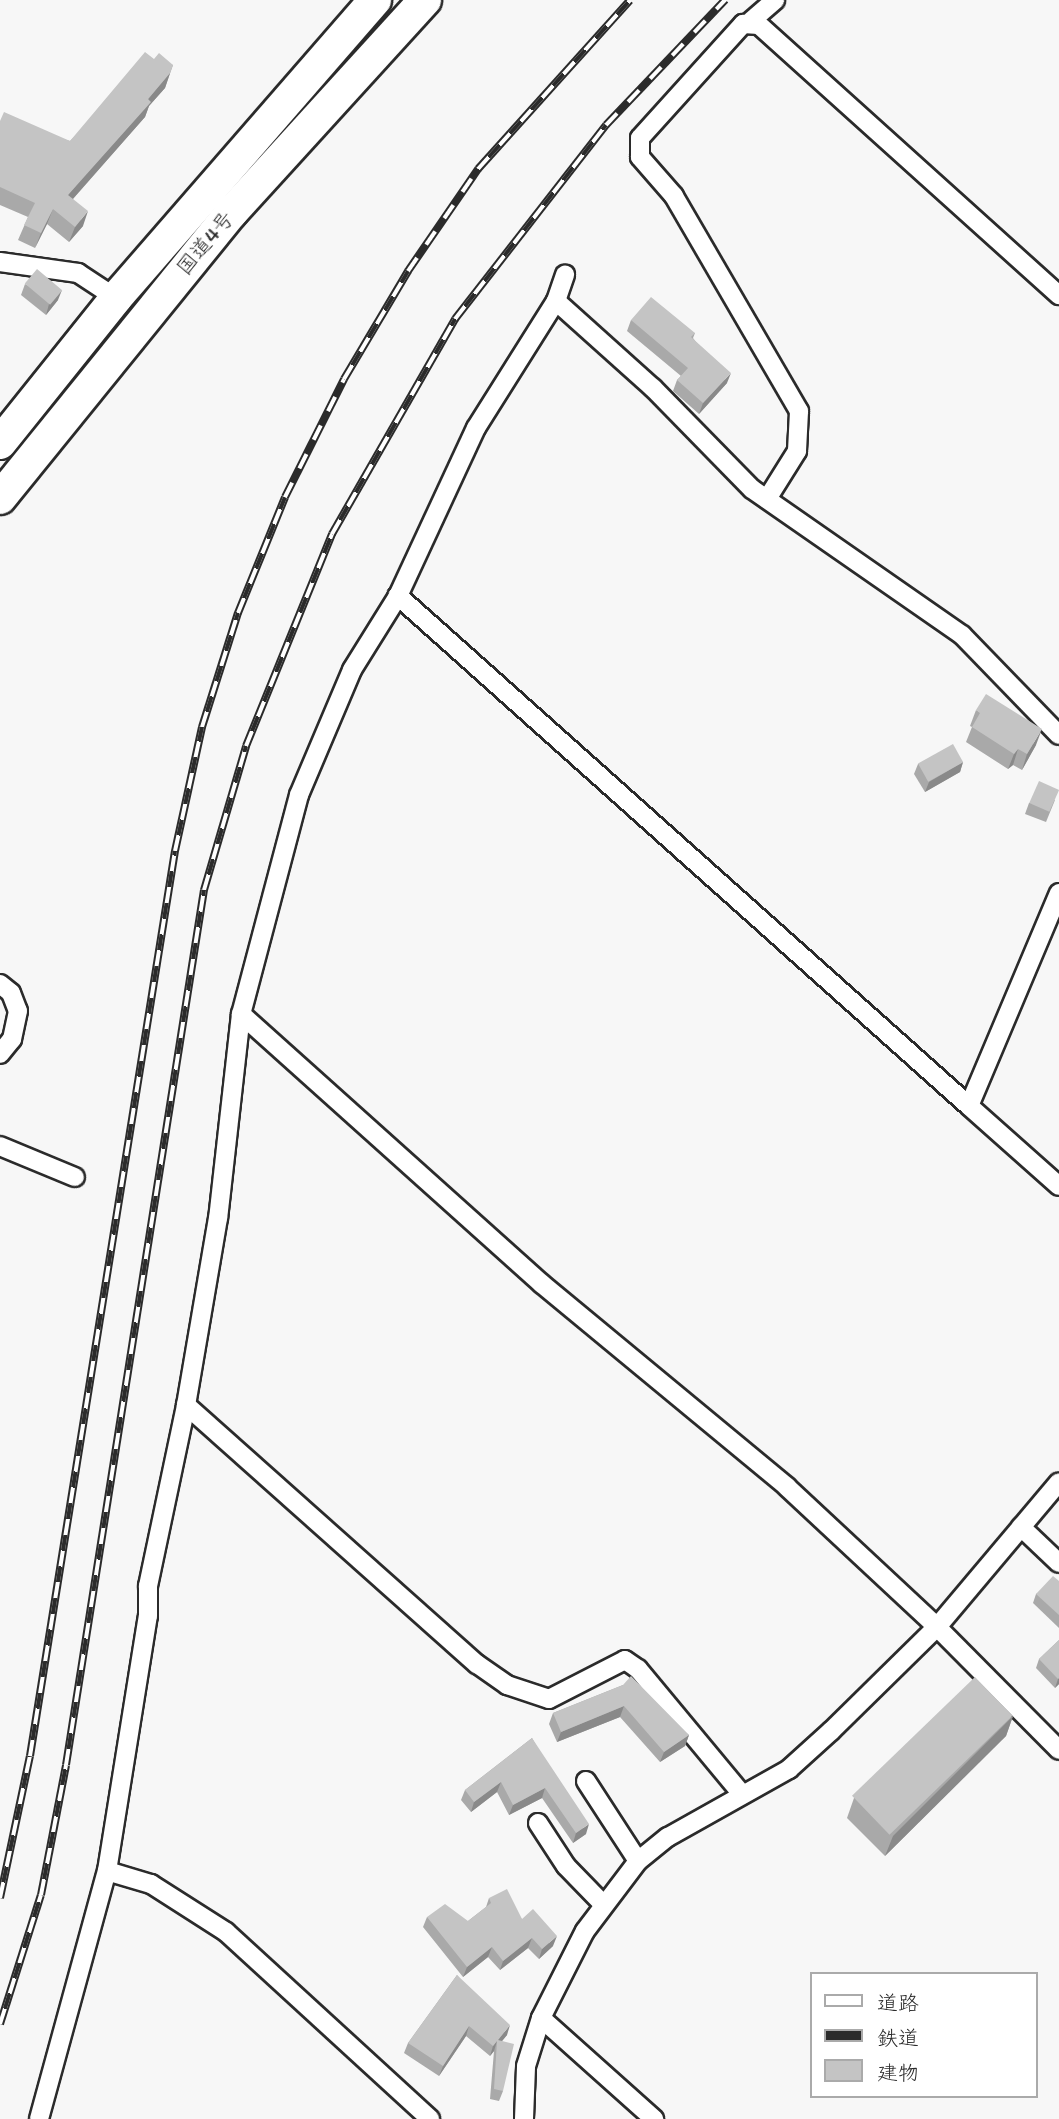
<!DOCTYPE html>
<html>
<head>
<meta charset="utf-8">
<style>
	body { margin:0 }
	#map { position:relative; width:1059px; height:2119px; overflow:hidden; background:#f7f7f7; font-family:Itim,"Klee One",sans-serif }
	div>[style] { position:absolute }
	.roads { filter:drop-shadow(2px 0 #2b2b2b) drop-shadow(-2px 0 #2b2b2b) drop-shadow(0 2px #2b2b2b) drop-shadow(0 -2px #2b2b2b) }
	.street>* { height:18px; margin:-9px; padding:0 9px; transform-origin:9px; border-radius:9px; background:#fff }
	.highway>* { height:32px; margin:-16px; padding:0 16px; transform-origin:16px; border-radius:16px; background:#fff }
	.rail>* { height:8px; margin-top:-4px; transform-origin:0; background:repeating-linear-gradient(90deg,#fff 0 16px,#2b2b2b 0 32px); box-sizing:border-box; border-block:2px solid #2b2b2b }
	.wall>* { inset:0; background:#a9a9a9 }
	.shaded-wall>* { inset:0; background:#898989 }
	.building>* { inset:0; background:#c4c4c4; transform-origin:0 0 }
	span { translate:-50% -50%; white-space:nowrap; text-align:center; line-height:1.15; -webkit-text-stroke:5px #fff; paint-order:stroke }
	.street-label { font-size:21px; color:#2b2b2b }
	.legend { position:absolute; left:810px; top:1972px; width:228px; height:126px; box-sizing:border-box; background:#fff; border:2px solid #aaa; margin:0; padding:9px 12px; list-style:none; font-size:21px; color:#2b2b2b }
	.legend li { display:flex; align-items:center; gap:14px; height:35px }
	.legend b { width:35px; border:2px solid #aaa }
</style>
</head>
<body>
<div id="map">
	<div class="roads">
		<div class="street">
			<i style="left:751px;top:21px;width:32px;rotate:-41deg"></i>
			<i style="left:0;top:262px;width:79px;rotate:8deg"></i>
			<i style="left:78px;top:273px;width:45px;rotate:33.3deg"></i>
			<i style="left:556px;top:301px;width:130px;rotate:41.9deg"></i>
			<i style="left:653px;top:388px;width:141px;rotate:45.6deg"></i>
			<i style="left:752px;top:489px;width:256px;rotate:34.8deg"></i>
			<i style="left:962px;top:635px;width:139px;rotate:45.9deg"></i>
			<i style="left:767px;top:499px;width:57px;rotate:-58deg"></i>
			<i style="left:797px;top:451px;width:40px;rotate:-87.1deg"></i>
			<i style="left:799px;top:411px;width:249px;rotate:-120.2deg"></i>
			<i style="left:674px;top:196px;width:52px;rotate:-131.1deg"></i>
			<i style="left:640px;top:157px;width:19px;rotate:-90deg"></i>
			<i style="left:640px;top:138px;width:154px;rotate:-47.9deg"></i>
			<i style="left:743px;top:24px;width:16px;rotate:4deg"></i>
			<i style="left:759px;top:25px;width:404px;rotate:42deg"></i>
			<i style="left:398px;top:596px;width:185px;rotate:-65.1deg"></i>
			<i style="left:476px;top:428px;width:150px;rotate:-57.8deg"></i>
			<i style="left:556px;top:301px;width:28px;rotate:-71deg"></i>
			<i style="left:1059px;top:893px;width:231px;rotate:112.9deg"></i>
			<i style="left:969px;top:1106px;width:120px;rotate:41.6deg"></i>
			<i style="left:0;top:984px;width:14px;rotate:39deg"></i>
			<i style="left:11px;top:993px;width:19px;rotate:69deg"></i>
			<i style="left:18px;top:1011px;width:29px;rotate:102deg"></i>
			<i style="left:12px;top:1039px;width:19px;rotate:129deg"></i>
			<i style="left:241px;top:1014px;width:205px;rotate:96.4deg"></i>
			<i style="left:218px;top:1218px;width:190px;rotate:99.7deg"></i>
			<i style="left:186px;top:1405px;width:390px;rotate:41.7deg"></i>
			<i style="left:477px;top:1664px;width:37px;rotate:35deg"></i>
			<i style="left:507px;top:1685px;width:44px;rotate:18.4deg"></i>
			<i style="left:549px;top:1699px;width:85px;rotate:-27.2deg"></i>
			<i style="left:625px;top:1660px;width:16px;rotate:35deg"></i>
			<i style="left:638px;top:1669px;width:161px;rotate:50.3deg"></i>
			<i style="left:969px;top:1106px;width:766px;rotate:-138.23deg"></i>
			<i style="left:398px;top:596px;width:87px;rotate:121.9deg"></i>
			<i style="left:352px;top:670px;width:136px;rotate:113deg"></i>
			<i style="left:299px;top:795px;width:227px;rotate:104.8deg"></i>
			<i style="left:241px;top:1014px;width:404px;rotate:41.9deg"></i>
			<i style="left:542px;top:1284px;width:318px;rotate:39.6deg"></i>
			<i style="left:787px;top:1487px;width:205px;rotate:43deg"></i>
			<i style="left:937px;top:1627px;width:173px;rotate:45.2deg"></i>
			<i style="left:0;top:1146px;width:81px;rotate:22.5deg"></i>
			<i style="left:1021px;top:1527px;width:52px;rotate:43.5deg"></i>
			<i style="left:586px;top:1781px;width:95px;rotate:57deg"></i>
			<i style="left:538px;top:1823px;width:51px;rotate:56.9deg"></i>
			<i style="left:566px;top:1866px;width:53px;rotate:45.8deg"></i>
			<i style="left:107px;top:1871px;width:46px;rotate:16.5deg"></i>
			<i style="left:151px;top:1884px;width:89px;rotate:32.6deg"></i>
			<i style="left:226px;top:1932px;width:277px;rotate:42.5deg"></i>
			<i style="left:541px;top:2018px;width:152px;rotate:41.8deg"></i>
			<i style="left:39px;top:2119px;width:257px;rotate:-74.7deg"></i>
			<i style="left:107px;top:1871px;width:258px;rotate:-80.9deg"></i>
			<i style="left:148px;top:1616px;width:30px;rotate:-90deg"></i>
			<i style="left:148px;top:1586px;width:185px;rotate:-78.1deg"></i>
			<i style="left:524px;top:2119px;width:53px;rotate:-87.8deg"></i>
			<i style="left:526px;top:2066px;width:50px;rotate:-72.6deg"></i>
			<i style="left:541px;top:2018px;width:97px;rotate:-63.2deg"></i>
			<i style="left:585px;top:1931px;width:88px;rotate:-52.9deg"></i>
			<i style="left:638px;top:1861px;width:38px;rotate:-39deg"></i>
			<i style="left:668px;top:1837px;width:139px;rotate:-29.3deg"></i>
			<i style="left:789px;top:1769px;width:57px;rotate:-42.1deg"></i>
			<i style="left:831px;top:1731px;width:148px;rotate:-44.5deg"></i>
			<i style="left:937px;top:1627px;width:189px;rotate:-49.9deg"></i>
		</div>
		<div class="highway">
			<i style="left:0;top:443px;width:186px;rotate:-51.3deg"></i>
			<i style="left:116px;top:298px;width:395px;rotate:-49deg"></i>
			<i style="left:0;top:498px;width:368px;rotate:-51deg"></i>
			<i style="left:232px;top:212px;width:287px;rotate:-47.7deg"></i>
		</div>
	</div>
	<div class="rail">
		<i style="left:0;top:1898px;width:145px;rotate:-78.1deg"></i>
		<i style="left:30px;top:1756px;width:917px;rotate:-80.9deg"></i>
		<i style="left:175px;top:851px;width:127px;rotate:-77.7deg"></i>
		<i style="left:202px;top:727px;width:120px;rotate:-72.5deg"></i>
		<i style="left:238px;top:613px;width:125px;rotate:-67.9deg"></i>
		<i style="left:285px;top:497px;width:132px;rotate:-63.4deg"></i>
		<i style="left:344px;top:379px;width:126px;rotate:-59.3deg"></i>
		<i style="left:408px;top:271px;width:124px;rotate:-55.5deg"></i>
		<i style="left:478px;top:169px;width:227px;rotate:-48deg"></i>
		<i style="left:0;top:2024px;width:135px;rotate:-72.4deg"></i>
		<i style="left:41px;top:1895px;width:132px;rotate:-79.1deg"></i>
		<i style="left:66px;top:1765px;width:886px;rotate:-81.04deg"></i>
		<i style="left:204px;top:890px;width:150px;rotate:-73.7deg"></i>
		<i style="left:246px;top:746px;width:229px;rotate:-67.9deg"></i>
		<i style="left:332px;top:534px;width:248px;rotate:-60.2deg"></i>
		<i style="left:455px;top:319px;width:246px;rotate:-52.1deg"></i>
		<i style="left:606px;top:125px;width:173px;rotate:-46.4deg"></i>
	</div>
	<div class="wall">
		<i style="clip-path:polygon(154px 59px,173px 65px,165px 88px,149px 106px,145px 117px,73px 199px,83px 226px,69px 242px,47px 224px,35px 248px,18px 240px,28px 217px,0 205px,0 121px,70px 141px)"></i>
		<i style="clip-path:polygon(25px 284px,58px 300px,46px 315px,21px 295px)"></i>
		<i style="clip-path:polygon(631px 320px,695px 333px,693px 338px,727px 383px,699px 414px,673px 391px,677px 380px,681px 376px,627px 331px)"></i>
		<i style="clip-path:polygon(976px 710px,1036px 745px,1022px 770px,1013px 765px,1008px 769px,966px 742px,972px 727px,970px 726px)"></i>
		<i style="clip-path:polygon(963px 762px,960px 772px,925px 792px,914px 774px,918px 764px)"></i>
		<i style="clip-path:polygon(1055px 800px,1046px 822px,1025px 814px,1029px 803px)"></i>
		<i style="clip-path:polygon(1059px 1581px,1059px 1628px,1033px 1603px,1036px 1594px)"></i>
		<i style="clip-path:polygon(1059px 1640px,1059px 1684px,1055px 1688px,1036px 1668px,1039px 1659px)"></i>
		<i style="clip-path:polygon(623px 1685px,689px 1735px,685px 1746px,660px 1762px,620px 1717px,557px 1742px,549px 1724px,553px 1713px)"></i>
		<i style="clip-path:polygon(1013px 1716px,1006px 1736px,885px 1856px,847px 1818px,854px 1798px)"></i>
		<i style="clip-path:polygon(532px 1738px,586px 1834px,573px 1843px,542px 1798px,509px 1815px,497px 1792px,471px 1812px,461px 1800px,465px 1790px)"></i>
		<i style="clip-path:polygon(489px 1898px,522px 1919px,553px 1946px,539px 1959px,528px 1948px,500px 1970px,488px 1957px,463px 1977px,423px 1927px,427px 1917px,468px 1921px,486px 1907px)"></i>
		<i style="clip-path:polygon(457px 1975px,507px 2035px,502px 2041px,503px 2091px,499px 2101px,490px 2099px,494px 2051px,490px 2056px,466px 2036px,439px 2076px,404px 2053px,408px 2043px)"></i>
	</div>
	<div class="shaded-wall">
		<i style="clip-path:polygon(170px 73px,165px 88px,149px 106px,145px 117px,63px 210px,68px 195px)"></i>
		<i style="clip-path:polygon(53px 209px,47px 224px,35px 248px,41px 233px)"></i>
		<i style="clip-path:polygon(88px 211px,83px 226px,69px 242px,75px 227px)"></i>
		<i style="clip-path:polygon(62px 290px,58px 300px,46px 315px,49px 304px)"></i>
		<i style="clip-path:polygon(731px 373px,727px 383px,699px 414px,703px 403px)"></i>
		<i style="clip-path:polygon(1042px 729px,1036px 745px,1022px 770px,1027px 754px)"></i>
		<i style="clip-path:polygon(1018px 749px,1013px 765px,1008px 769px,1014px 754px)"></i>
		<i style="clip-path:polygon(963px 762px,960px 772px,925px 792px,929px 782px)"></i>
		<i style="clip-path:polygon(1059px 1678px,1059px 1684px,1055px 1688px,1058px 1679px)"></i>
		<i style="clip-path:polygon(624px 1706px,620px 1717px,557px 1742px,561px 1732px)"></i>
		<i style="clip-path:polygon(1013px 1716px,1006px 1736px,885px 1856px,893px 1836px)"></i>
		<i style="clip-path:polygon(689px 1735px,685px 1746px,660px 1762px,664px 1752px)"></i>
		<i style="clip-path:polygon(501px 1782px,497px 1792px,471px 1812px,474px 1802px)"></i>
		<i style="clip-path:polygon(545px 1788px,542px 1798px,509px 1815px,513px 1805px)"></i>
		<i style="clip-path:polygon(589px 1824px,586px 1834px,573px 1843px,576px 1833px)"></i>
		<i style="clip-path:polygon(557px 1936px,553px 1946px,539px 1959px,542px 1949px)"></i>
		<i style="clip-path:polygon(532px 1938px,528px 1948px,500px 1970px,503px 1961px)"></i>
		<i style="clip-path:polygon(492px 1947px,488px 1957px,463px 1977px,467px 1967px)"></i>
		<i style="clip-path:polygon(510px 2025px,507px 2035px,497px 2047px,498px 2040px)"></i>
		<i style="clip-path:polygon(469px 2026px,466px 2036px,439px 2076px,443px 2066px)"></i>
		<i style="clip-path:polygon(497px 2041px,494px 2051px,490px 2056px,493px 2046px)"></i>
	</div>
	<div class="building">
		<i style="clip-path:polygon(145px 52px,154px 59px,159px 53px,173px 65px,170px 73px,148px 99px,151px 102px,68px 195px,88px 211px,75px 227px,53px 209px,41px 233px,24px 225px,35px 203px,0 187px,0 121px,4px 112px,70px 141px)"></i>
		<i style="left:37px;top:269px;width:33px;height:19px;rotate:40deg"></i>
		<i style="clip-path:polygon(651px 297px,695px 333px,691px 337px,731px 373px,703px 403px,677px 380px,688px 368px,631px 320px)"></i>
		<i style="clip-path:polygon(986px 694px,1042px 729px,1027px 754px,1018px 749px,1014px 754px,972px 727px,980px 713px,976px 710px)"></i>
		<i style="left:953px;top:744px;width:21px;height:40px;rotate:61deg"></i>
		<i style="left:1039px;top:781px;width:22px;height:24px;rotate:24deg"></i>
		<i style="clip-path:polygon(1053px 1576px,1059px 1581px,1059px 1615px,1036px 1594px)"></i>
		<i style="clip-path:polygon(1059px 1640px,1059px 1678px,1058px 1679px,1039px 1659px)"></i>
		<i style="clip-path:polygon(631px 1676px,689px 1735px,664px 1752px,624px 1706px,561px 1732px,553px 1713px,623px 1685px)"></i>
		<i style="left:975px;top:1677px;width:54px;height:171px;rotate:46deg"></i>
		<i style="clip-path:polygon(532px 1738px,589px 1824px,576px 1833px,545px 1788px,513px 1805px,501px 1782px,474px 1802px,465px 1790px)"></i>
		<i style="clip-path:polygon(507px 1889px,522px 1919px,533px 1909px,557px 1936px,542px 1949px,532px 1938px,503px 1961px,492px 1947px,467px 1967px,427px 1917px,445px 1904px,468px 1921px,491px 1903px,489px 1898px)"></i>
		<i style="clip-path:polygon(457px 1975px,510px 2025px,498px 2040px,514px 2044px,503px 2091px,494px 2089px,497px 2041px,493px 2046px,469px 2026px,443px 2066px,408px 2043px)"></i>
	</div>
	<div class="street-label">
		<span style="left:205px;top:243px;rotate:-50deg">国道4号</span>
	</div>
	<ul class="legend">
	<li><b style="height:9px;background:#fff"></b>道路</li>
	<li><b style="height:9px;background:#2b2b2b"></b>鉄道</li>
	<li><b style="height:19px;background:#c4c4c4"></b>建物</li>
	</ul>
</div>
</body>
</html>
